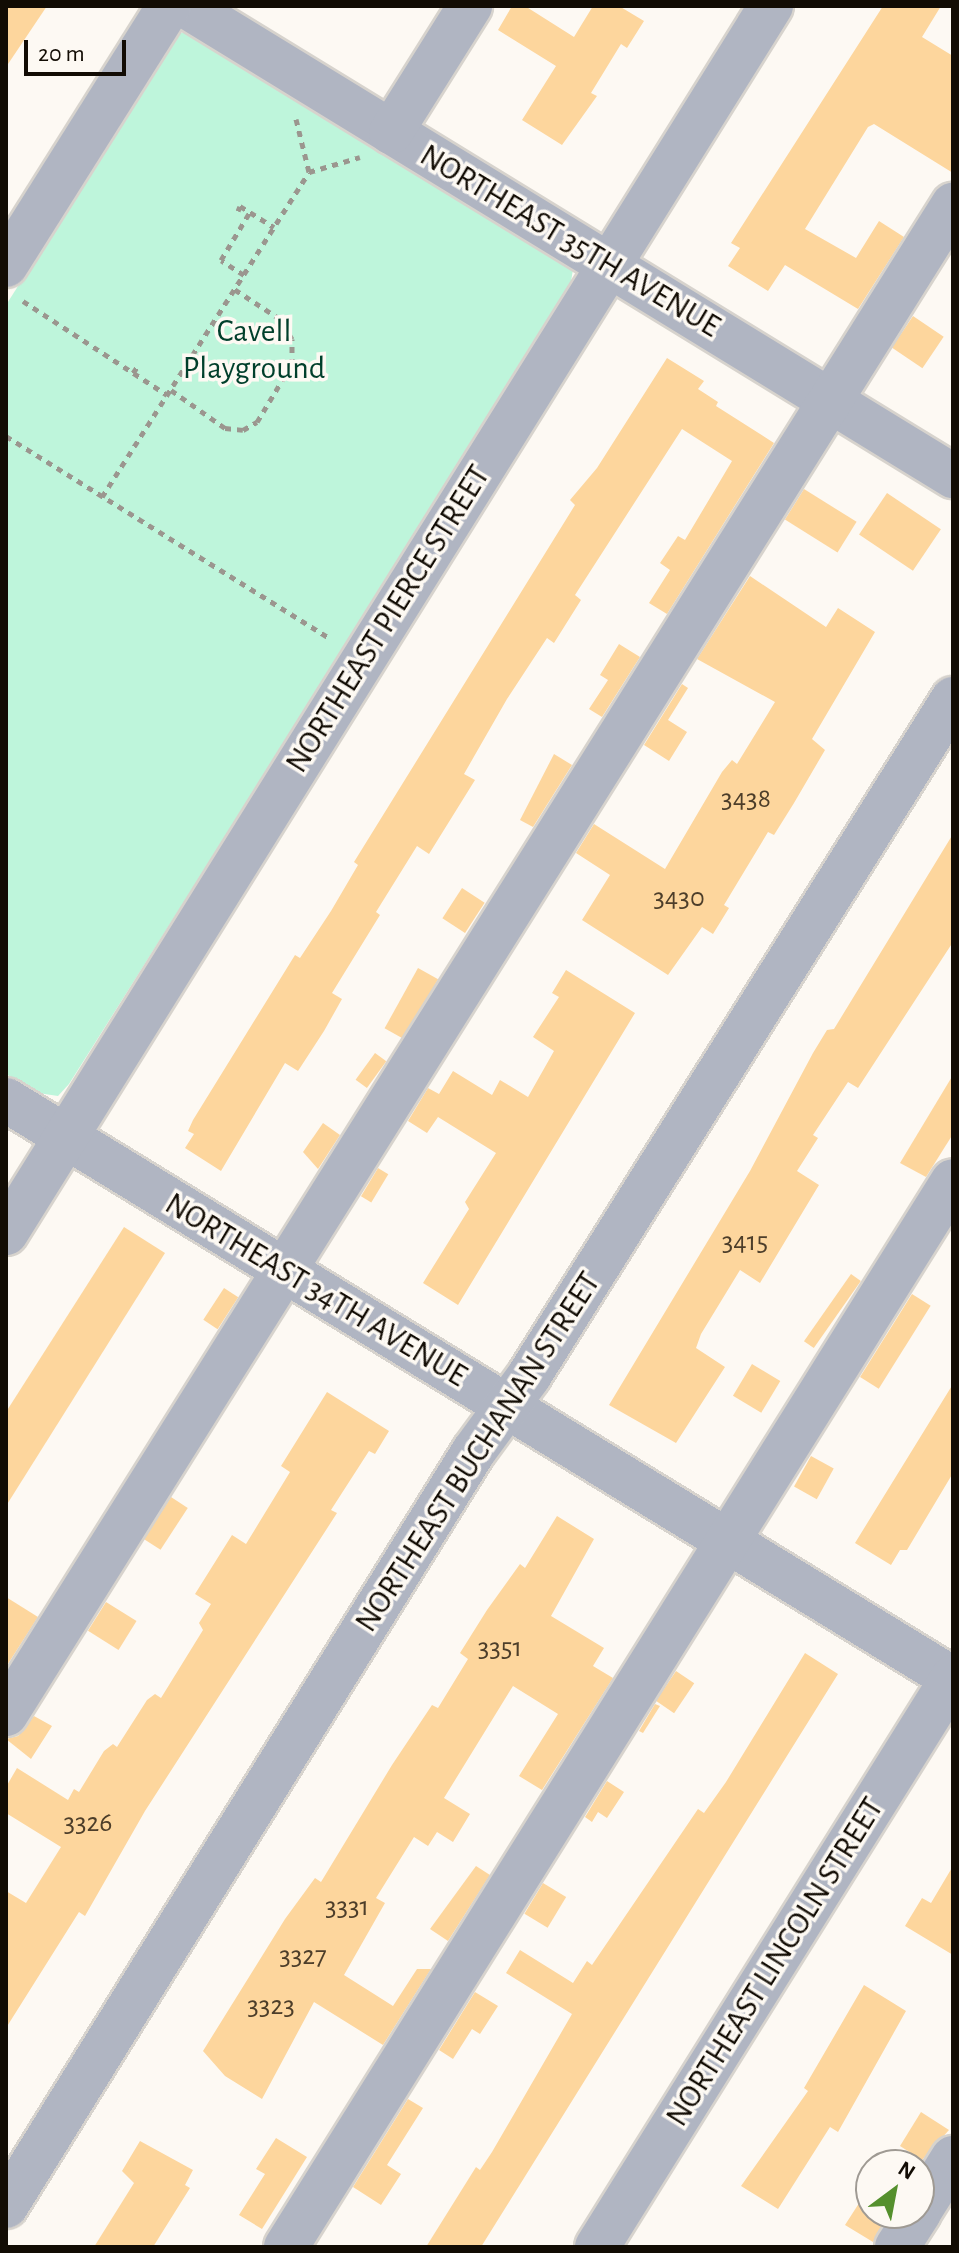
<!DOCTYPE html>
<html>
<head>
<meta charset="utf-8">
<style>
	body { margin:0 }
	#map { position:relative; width:959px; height:2253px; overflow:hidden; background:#fdf9f3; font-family:"Alegreya Sans",sans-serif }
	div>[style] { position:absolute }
	.green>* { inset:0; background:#bef5db }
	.building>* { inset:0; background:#fdd69d; transform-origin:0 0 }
	.path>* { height:5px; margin-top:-2.5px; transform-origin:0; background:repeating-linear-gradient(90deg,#9b968f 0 6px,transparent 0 12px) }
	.roads { filter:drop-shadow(2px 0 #d7d3cd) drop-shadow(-2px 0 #d7d3cd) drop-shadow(0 2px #d7d3cd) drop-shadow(0 -2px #d7d3cd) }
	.minor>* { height:44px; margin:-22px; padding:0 22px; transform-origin:22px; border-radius:22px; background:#b0b5c2 }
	span { translate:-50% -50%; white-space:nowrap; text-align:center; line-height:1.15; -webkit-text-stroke:7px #fdf9f3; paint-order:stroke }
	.number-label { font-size:28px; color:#4d3e2a }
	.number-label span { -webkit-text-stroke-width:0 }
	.street-label { font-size:32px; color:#120c04 }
	.park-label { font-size:32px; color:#003f2b }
	.frame { position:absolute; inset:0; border:8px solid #120c04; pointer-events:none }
	.north { position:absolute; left:855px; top:2149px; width:80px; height:80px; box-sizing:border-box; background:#fdf9f3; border:2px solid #9f9a93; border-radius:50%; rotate:32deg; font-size:22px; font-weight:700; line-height:32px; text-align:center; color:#120c04 }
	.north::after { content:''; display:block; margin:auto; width:28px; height:36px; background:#55902d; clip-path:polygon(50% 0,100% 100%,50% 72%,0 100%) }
	.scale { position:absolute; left:24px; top:40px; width:102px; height:36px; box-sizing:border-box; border:4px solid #120c04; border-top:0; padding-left:10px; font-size:24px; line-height:28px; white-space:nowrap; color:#120c04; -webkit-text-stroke:6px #fdf9f3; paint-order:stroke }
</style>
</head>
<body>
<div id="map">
	<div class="green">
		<i style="clip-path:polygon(179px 33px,192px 33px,573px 270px,569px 292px,69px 1084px,58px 1096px,38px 1093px,6px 1074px,6px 305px)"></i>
	</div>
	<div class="building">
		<i style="clip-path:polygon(6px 6px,47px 6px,6px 67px)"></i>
		<i style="clip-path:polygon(512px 6px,525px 6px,574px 37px,593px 6px,619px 6px,644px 21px,627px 48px,621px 44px,591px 93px,597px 96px,562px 145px,522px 120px,556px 66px,498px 30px)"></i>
		<i style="clip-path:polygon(883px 6px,941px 6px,922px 37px,953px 56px,953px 173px,874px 124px,868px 127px,805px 229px,856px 258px,879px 221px,904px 237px,858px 309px,785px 265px,768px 291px,728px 266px,740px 248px,731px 243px)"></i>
		<i style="left:913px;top:316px;width:37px;height:38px;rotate:34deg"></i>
		<i style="clip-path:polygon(667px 358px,704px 381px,698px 389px,718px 402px,716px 406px,774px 443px,667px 614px,649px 603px,670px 570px,660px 563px,678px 536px,685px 540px,732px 461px,682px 429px,575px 595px,581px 600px,554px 643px,547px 638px,507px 699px,464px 774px,475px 780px,429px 854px,417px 846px,376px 912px,380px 915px,332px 993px,342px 999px,324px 1031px,298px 1071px,285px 1063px,221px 1171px,185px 1148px,194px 1134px,188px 1131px,193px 1120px,295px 955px,300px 958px,331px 911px,358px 865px,354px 862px,575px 505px,570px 500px,597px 468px)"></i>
		<i style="left:804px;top:489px;width:62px;height:36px;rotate:32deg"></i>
		<i style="left:887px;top:493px;width:65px;height:50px;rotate:34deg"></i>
		<i style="clip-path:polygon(750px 576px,826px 627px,838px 608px,875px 632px,812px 739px,825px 750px,794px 803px,774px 835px,768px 832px,724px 905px,729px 908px,713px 934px,702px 927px,668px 975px,582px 920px,610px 875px,576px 853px,594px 824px,665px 869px,722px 772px,732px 760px,737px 764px,775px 702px,697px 659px)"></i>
		<i style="clip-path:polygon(619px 644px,640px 657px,602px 717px,589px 709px,608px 680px,600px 675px)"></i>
		<i style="clip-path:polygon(682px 684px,688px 688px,668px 720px,687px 732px,669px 761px,644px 745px)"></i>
		<i style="clip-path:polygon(554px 754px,572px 765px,533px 827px,520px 820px)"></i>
		<i style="clip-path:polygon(953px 834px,953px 942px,858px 1088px,848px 1082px,813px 1135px,818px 1138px,797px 1171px,819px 1185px,760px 1283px,740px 1270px,701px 1334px,696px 1348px,725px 1367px,676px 1443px,609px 1405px,750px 1171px,813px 1053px,827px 1030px,834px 1029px)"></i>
		<i style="left:462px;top:888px;width:27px;height:36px;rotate:33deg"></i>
		<i style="left:418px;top:968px;width:23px;height:69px;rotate:29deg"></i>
		<i style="clip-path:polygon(566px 970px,635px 1013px,458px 1305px,423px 1283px,469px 1209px,465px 1202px,496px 1153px,438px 1117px,427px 1133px,408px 1121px,428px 1088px,439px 1094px,453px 1071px,492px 1095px,500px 1080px,528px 1097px,554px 1051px,533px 1037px,559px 997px,552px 993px)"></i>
		<i style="left:375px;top:1053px;width:14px;height:33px;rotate:36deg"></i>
		<i style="clip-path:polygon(953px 1075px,953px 1134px,926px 1177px,900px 1163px)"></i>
		<i style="clip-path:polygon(323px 1123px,340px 1135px,318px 1169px,303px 1152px)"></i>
		<i style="left:378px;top:1168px;width:12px;height:33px;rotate:31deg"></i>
		<i style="clip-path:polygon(124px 1227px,165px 1253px,6px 1506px,6px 1412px)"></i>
		<i style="left:851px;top:1274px;width:12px;height:82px;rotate:35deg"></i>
		<i style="left:224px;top:1288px;width:17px;height:38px;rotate:33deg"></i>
		<i style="left:912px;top:1294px;width:22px;height:98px;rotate:32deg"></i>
		<i style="left:752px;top:1364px;width:33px;height:37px;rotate:31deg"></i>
		<i style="clip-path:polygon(953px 1384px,953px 1473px,907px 1550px,900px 1550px,891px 1565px,855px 1543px)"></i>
		<i style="clip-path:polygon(327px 1392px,389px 1431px,375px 1454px,369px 1451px,331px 1510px,337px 1513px,145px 1811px,85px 1916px,79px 1912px,6px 2028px,6px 1891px,26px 1903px,61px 1847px,6px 1813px,6px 1787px,17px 1768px,68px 1800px,74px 1789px,79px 1792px,104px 1751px,113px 1744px,117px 1747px,147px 1700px,155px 1694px,161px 1698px,203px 1630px,199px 1623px,211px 1604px,195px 1594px,232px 1535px,246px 1544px,290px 1472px,281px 1466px)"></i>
		<i style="left:811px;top:1456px;width:26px;height:35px;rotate:29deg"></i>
		<i style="left:171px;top:1497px;width:20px;height:50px;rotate:33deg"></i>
		<i style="clip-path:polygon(557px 1516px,594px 1539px,551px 1616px,604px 1648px,593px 1666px,613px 1678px,542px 1790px,519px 1776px,558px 1714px,513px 1686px,444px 1798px,470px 1814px,453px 1842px,437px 1832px,428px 1846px,414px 1837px,376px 1898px,385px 1903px,344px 1975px,393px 2006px,417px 1969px,431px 1969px,383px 2045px,314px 2002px,262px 2099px,225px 2076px,203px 2051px,285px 1919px,315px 1878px,321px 1882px,392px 1765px,432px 1705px,438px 1708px,468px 1659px,460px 1653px,487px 1610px,520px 1564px,525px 1568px)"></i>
		<i style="clip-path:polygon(6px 1597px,38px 1617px,6px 1667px)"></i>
		<i style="left:106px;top:1602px;width:36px;height:34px;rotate:32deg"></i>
		<i style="clip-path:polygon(805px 1653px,838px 1674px,481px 2247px,426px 2247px,476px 2167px,480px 2170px,492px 2152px,572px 2014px,506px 1973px,520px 1950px,573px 1983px,587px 1961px,592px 1965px,698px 1809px,704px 1813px,726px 1782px)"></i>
		<i style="left:676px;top:1671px;width:22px;height:36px;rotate:34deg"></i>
		<i style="clip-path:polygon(655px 1704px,660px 1706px,643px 1733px,639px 1731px)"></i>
		<i style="clip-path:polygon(34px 1716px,52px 1726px,31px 1759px,6px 1739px,18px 1736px)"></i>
		<i style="clip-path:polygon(607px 1781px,624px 1792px,607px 1818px,598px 1812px,592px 1822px,585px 1817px)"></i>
		<i style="clip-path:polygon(476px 1866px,490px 1875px,448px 1941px,430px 1929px)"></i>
		<i style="clip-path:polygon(953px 1866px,953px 1955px,905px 1926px,922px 1898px,931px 1903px)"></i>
		<i style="left:543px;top:1883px;width:27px;height:36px;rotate:31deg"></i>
		<i style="clip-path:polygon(864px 1985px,906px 2011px,838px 2132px,830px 2127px,778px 2209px,741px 2186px,808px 2091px,804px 2088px)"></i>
		<i style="clip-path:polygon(475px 1992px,498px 2006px,480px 2034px,472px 2029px,453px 2059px,439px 2050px)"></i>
		<i style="clip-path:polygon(408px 2099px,423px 2108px,387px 2165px,401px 2174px,381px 2205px,353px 2187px)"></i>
		<i style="clip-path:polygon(921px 2112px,949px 2130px,922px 2160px,900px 2146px)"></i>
		<i style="clip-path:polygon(276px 2138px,307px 2157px,262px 2229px,239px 2215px,265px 2174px,256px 2169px)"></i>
		<i style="clip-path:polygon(140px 2141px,193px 2170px,185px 2185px,190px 2188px,153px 2247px,94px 2247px,134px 2183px,122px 2171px)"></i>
		<i style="clip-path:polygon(863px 2197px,871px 2203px,871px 2213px,889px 2214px,873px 2242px,845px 2225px)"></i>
	</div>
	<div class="path">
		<i style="left:296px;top:119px;width:55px;rotate:76.2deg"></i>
		<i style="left:238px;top:211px;width:5px;rotate:-68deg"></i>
		<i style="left:240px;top:206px;width:40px;rotate:32deg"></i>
		<i style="left:244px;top:275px;width:27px;rotate:-147deg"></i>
		<i style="left:221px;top:260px;width:56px;rotate:-58.9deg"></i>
		<i style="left:23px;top:301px;width:172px;rotate:33.1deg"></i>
		<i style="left:133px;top:373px;width:11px;rotate:-56deg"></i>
		<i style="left:171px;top:390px;width:66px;rotate:35.1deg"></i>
		<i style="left:225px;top:428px;width:18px;rotate:6deg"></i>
		<i style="left:243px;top:430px;width:16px;rotate:-30deg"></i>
		<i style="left:257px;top:422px;width:68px;rotate:-58.9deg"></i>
		<i style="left:292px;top:364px;width:25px;rotate:-90deg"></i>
		<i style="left:292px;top:339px;width:23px;rotate:-121deg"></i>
		<i style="left:280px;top:319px;width:55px;rotate:-146.9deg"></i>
		<i style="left:6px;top:436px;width:381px;rotate:32deg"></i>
		<i style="left:102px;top:497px;width:385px;rotate:-57.5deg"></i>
		<i style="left:309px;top:172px;width:53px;rotate:-16.4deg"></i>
	</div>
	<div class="roads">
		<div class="minor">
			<i style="left:186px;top:6px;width:900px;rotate:31.5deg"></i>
			<i style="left:391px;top:132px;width:149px;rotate:-57.9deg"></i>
			<i style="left:6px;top:265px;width:306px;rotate:-57.8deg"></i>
			<i style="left:6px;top:1100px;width:1110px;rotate:31.44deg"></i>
			<i style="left:6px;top:1233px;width:1446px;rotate:-58.06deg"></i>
			<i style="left:6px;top:1714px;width:1782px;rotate:-57.89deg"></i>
			<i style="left:6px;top:2206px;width:888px;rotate:-58.21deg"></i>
			<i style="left:474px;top:1451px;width:93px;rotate:-53.7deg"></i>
			<i style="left:529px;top:1376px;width:799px;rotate:-57.94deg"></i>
			<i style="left:919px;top:2212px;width:64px;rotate:-57.8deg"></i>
			<i style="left:286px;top:2247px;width:1257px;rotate:-57.97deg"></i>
			<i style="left:597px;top:2247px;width:672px;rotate:-58.01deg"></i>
			<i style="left:897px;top:2247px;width:40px;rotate:-57.1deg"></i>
		</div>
	</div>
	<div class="number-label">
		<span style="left:746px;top:799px">3438</span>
		<span style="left:679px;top:898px">3430</span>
		<span style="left:745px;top:1242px">3415</span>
		<span style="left:500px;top:1648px">3351</span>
		<span style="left:88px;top:1823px">3326</span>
		<span style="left:347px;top:1907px">3331</span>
		<span style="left:303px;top:1956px">3327</span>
		<span style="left:271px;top:2006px">3323</span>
	</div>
	<div class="street-label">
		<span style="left:570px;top:241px;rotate:31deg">NORTHEAST 35TH AVENUE</span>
		<span style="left:388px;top:619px;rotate:-58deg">NORTHEAST PIERCE STREET</span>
		<span style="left:316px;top:1290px;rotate:31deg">NORTHEAST 34TH AVENUE</span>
		<span style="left:478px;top:1452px;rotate:-57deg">NORTHEAST BUCHANAN STREET</span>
		<span style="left:775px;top:1962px;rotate:-58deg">NORTHEAST LINCOLN STREET</span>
	</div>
	<div class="park-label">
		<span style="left:254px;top:350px">Cavell<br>Playground</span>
	</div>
	<div class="frame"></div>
	<div class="north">N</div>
	<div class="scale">20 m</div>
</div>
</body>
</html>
